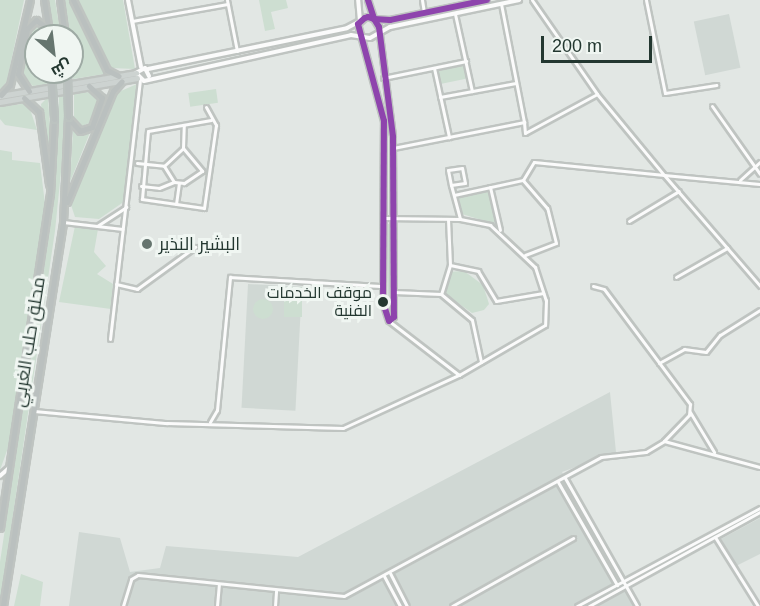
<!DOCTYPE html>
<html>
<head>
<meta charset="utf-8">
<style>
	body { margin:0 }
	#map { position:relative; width:760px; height:606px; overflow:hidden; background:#e2e7e4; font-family:Arial,Cairo,sans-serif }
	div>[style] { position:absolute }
	.built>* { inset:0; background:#d0d8d4; transform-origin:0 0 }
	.green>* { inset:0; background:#cdded1; transform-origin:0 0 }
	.round { border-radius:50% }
	.roads { filter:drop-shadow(2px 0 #bfc4c1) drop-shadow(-2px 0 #bfc4c1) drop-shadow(0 2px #bfc4c1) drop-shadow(0 -2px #bfc4c1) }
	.street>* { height:3px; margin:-1.5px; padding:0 1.5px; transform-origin:1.5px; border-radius:1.5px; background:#fbfbfb }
	.secondary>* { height:4px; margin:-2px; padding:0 2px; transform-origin:2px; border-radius:2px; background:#fbfbfb }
	.primary>* { height:4.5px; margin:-2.25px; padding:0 2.25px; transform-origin:2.25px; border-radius:2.25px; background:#cdd3d1 }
	.highway>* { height:5px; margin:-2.5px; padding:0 2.5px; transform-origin:2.5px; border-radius:2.5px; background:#bac0bf }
	.bridges { filter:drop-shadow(2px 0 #bcc3c0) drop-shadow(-2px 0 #bcc3c0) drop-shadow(0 2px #bcc3c0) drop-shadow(0 -2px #bcc3c0) }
	.highway-bridge>* { height:5px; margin:-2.5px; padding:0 2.5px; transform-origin:2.5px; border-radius:2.5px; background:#bac0bf }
	.bus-1>* { height:6px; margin:-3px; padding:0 3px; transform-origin:3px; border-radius:3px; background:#8e44ad }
	.dots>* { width:16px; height:16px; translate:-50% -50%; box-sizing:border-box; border:3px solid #f0f6f2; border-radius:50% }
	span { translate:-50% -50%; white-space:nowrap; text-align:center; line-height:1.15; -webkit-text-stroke:6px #f0f6f2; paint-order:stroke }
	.bus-label { font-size:16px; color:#233730 }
	.right { translate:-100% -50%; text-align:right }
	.poi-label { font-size:18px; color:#233730 }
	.left { translate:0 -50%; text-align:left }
	.street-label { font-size:18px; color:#233730 }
	.north { position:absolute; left:24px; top:24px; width:60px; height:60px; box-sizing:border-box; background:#f0f6f2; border:2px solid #9eaaa4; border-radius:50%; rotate:152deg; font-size:16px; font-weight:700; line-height:24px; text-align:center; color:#233730 }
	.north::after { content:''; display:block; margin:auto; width:21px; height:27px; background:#66756f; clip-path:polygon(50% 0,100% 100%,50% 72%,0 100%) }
	.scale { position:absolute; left:541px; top:36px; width:111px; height:27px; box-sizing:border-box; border:3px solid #233730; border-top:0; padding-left:8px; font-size:18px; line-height:21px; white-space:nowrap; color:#233730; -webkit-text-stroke:4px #f0f6f2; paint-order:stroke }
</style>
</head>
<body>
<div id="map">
	<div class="built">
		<i style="left:729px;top:14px;width:55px;height:36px;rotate:78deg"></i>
		<i style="left:248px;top:284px;width:54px;height:124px;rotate:3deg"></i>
		<i style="clip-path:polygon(610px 392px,616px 452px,562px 472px,636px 606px,69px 606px,79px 532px,120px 538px,130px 572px,160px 568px,166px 546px,298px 557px)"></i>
		<i style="clip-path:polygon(760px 518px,760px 554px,736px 566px,721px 539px)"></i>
	</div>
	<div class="green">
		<i style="clip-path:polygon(0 0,24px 0,7px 81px,0 91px)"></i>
		<i style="clip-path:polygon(49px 0,55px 0,61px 36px,53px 36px)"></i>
		<i style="clip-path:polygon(65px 0,70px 0,105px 74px,73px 79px)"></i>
		<i style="clip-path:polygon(77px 0,123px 0,135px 69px,111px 68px)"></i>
		<i style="clip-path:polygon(259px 0,286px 0,288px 8px,271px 12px,275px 29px,265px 31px)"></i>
		<i style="clip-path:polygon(39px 24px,45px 36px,36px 36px,36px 72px,48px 72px,49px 84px,33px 86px,20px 75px,30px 28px)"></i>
		<i style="left:463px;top:65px;width:14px;height:26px;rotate:78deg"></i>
		<i style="clip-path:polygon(137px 84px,125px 201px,99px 219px,75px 217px,71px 205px,114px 94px)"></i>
		<i style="left:216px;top:89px;width:14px;height:28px;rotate:82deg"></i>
		<i style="clip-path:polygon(92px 92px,98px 102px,89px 123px,80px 127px,74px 121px,74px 93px)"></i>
		<i style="clip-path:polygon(59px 96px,64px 96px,64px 142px,55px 231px,0 603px,0 562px,53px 208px)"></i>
		<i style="clip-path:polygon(48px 97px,50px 128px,48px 170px,41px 104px)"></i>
		<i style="clip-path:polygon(28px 103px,37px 130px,5px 125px,0 119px,0 107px)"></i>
		<i style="clip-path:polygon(73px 130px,91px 130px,70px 182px)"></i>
		<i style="clip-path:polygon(0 150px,12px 152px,12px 160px,40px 163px,45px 204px,13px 434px,0 470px)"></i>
		<i style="clip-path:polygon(488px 188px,490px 190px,498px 225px,462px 214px,458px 194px)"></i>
		<i style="clip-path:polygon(388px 224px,391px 224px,389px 317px,388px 316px)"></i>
		<i style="clip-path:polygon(75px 226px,98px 229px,94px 252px,106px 266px,97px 274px,113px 284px,111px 309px,59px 302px)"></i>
		<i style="clip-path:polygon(464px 271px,483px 285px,489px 304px,484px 310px,472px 313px,444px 293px,445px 272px)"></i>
		<i style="left:284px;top:287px;width:18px;height:30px"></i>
		<i class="round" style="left:253px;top:299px;width:20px;height:20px"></i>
		<i style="clip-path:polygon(21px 574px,43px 582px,40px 606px,14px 606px)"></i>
	</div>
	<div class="roads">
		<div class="street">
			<i style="left:227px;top:0;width:52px;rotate:78.9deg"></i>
			<i style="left:422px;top:0;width:12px;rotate:81deg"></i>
			<i style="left:532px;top:0;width:114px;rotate:55.3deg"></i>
			<i style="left:597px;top:94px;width:105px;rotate:50.4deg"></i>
			<i style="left:664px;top:175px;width:96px;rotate:5.4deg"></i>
			<i style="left:646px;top:0;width:95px;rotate:78.5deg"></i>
			<i style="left:665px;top:93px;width:52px;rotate:-8.9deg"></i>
			<i style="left:455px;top:14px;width:79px;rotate:77.6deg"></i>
			<i style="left:132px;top:21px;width:97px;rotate:-10.1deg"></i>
			<i style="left:434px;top:68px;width:71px;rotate:77.7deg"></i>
			<i style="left:383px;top:78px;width:85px;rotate:-11.6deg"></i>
			<i style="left:440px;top:97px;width:77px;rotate:-10.4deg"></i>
			<i style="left:712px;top:106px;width:83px;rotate:54.8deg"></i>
			<i style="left:206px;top:107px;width:21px;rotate:61deg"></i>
			<i style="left:216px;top:125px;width:84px;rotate:98.2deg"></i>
			<i style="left:204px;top:208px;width:63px;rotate:-171.7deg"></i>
			<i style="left:142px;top:199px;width:68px;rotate:-85deg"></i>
			<i style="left:148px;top:131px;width:64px;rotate:-9.9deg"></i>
			<i style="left:524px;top:122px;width:11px;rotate:85deg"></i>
			<i style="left:525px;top:133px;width:82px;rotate:-28.4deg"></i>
			<i style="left:183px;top:148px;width:30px;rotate:50deg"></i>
			<i style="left:202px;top:171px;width:22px;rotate:146deg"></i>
			<i style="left:184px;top:183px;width:10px;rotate:-174deg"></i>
			<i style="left:174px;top:182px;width:19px;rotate:-122deg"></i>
			<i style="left:164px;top:166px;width:26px;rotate:-43deg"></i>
			<i style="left:183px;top:148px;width:23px;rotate:-88deg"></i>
			<i style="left:393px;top:148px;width:134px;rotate:-11.2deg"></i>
			<i style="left:524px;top:122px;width:120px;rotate:-101deg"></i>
			<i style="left:137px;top:163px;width:27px;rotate:6deg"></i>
			<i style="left:740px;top:180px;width:27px;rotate:-42deg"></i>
			<i style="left:451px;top:185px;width:14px;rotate:-8deg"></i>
			<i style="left:465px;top:183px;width:15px;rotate:-101deg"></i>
			<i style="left:462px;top:168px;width:14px;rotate:172deg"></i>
			<i style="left:448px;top:170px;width:15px;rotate:79deg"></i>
			<i style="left:451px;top:185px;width:35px;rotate:75deg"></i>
			<i style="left:141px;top:186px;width:18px;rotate:6deg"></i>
			<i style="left:159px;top:188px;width:16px;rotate:-22deg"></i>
			<i style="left:490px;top:187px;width:44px;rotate:76.9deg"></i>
			<i style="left:454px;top:195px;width:71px;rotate:-12.3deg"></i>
			<i style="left:176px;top:204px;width:21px;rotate:-82deg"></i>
			<i style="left:384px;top:218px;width:76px;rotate:0.8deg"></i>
			<i style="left:460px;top:219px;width:31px;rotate:11deg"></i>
			<i style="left:490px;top:225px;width:62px;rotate:43deg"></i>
			<i style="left:535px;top:267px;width:35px;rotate:72deg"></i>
			<i style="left:546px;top:300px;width:25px;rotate:92deg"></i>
			<i style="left:545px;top:325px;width:99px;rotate:149.8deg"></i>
			<i style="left:448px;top:219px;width:46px;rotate:87.5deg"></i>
			<i style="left:450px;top:265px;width:29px;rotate:12deg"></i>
			<i style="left:478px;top:271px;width:35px;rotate:59deg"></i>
			<i style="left:496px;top:301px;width:48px;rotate:-9.7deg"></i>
			<i style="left:629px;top:221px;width:58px;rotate:-31deg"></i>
			<i style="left:63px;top:222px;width:60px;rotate:6.7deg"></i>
			<i style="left:97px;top:226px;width:35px;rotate:-33deg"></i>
			<i style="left:525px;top:255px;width:33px;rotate:-21deg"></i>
			<i style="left:556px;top:243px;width:36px;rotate:-104deg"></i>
			<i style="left:547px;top:208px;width:37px;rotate:-131deg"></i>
			<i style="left:523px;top:180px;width:21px;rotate:-59deg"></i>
			<i style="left:534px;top:162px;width:131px;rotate:5.7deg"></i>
			<i style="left:664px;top:175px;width:147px;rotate:49.1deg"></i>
			<i style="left:450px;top:265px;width:30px;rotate:107deg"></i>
			<i style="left:441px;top:294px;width:40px;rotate:40deg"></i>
			<i style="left:472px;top:320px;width:43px;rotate:77.9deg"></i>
			<i style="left:676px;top:277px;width:59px;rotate:-29.6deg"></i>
			<i style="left:116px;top:284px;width:22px;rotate:13deg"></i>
			<i style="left:137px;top:289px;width:72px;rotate:-35.9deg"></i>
			<i style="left:593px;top:286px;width:11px;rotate:15deg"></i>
			<i style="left:604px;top:289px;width:144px;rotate:53.2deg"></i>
			<i style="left:690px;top:404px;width:11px;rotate:95deg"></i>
			<i style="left:689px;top:415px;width:36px;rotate:134deg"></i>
			<i style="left:394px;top:292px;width:47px;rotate:2.4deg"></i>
			<i style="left:110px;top:339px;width:260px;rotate:-83.4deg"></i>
			<i style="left:659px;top:363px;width:29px;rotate:-29deg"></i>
			<i style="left:684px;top:349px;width:22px;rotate:8deg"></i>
			<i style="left:706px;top:352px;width:22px;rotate:-51deg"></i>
			<i style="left:720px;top:335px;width:47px;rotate:-32deg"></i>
			<i style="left:34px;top:411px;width:134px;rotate:5.2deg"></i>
			<i style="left:167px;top:423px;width:176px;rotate:1.6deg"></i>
			<i style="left:343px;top:428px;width:128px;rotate:-24.6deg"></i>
			<i style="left:459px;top:375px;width:88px;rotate:-142.4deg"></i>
			<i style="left:690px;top:412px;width:47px;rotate:59deg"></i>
			<i style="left:210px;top:422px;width:14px;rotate:-60deg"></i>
			<i style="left:217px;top:410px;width:134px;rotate:-84.4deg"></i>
			<i style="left:230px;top:277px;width:153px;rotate:3.4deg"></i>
			<i style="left:565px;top:478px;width:147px;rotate:60.6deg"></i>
			<i style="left:558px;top:482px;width:119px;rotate:60.2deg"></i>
			<i style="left:715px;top:537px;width:81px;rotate:58.1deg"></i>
			<i style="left:390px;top:573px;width:37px;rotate:63deg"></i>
			<i style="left:384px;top:576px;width:34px;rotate:62deg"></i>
			<i style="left:123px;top:606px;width:28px;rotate:-73deg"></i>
			<i style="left:131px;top:579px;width:8px;rotate:-30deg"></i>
			<i style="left:138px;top:575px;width:207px;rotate:5.8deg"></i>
			<i style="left:344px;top:596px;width:292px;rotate:-28.4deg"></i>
			<i style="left:601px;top:457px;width:45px;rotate:-6.3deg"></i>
			<i style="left:646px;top:452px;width:21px;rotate:-31deg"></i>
			<i style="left:664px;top:441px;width:99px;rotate:15.2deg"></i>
			<i style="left:217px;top:606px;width:22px;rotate:-85deg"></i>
			<i style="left:275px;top:606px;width:15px;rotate:-86deg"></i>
			<i style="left:452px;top:606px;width:139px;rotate:-29.3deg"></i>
			<i style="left:577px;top:606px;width:208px;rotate:-28.2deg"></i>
			<i style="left:589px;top:606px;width:195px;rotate:-28.8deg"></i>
		</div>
		<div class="secondary">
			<i style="left:128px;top:0;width:68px;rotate:79deg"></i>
			<i style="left:368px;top:0;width:20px;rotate:72deg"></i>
			<i style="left:374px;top:19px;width:9px;rotate:58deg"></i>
			<i style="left:379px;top:27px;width:111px;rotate:82.7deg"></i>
			<i style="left:393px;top:137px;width:180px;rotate:89.7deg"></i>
			<i style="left:394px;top:317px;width:6px;rotate:141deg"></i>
			<i style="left:389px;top:321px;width:20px;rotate:-108deg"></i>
			<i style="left:383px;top:302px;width:181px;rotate:-89.7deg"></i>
			<i style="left:384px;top:121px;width:100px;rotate:-105deg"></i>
			<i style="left:358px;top:24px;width:9px;rotate:-41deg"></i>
			<i style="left:365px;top:18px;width:3px;rotate:-18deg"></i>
			<i style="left:368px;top:17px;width:6px;rotate:18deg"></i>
			<i style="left:374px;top:19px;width:16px;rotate:4deg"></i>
			<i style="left:390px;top:20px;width:99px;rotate:-11.7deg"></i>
			<i style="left:148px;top:69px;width:203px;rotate:-11.6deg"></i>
			<i style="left:347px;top:28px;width:15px;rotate:-28deg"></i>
			<i style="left:360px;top:21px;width:21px;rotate:-95deg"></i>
			<i style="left:149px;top:76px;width:9px;rotate:-117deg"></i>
			<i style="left:145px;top:68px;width:10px;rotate:151deg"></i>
			<i style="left:136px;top:73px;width:11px;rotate:45deg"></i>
			<i style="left:144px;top:81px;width:212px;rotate:-12.5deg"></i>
			<i style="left:351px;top:35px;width:19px;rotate:9deg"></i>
			<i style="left:370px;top:38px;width:23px;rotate:-29deg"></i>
			<i style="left:390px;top:27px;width:132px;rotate:-11.8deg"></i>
			<i style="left:0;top:476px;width:12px;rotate:-42deg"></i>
		</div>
		<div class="primary">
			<i style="left:0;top:96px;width:138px;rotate:-9.6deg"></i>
			<i style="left:0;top:102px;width:139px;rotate:-9.9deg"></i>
		</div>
		<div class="highway">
			<i style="left:44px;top:0;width:36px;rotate:81deg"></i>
			<i style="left:60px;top:0;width:36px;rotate:82deg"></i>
			<i style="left:73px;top:0;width:78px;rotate:64.1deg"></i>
			<i style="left:107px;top:70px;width:13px;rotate:27deg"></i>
			<i style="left:29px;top:91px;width:20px;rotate:-123deg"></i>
			<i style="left:18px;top:74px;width:46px;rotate:-78.7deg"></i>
			<i style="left:27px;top:29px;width:13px;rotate:-45deg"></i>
			<i style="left:36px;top:20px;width:16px;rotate:35deg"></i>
			<i style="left:1px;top:95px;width:13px;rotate:-48deg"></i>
			<i style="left:10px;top:85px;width:87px;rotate:-76.8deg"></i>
			<i style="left:24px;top:98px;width:21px;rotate:43deg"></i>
			<i style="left:39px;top:112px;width:73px;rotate:82.1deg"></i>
			<i style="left:69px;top:119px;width:16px;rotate:47deg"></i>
			<i style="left:80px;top:131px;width:13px;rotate:-18deg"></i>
			<i style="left:92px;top:127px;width:31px;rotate:-71deg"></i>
			<i style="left:102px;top:98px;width:18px;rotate:-137deg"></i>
			<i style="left:67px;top:202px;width:120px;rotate:-67.5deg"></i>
			<i style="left:113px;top:91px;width:13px;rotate:-48deg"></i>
			<i style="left:0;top:528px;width:338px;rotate:-81.5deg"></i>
			<i style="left:50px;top:194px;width:75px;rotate:-86.9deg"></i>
			<i style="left:3px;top:606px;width:389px;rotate:-81.1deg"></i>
			<i style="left:63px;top:222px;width:105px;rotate:-87.3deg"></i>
		</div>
	</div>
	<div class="bridges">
		<div class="highway-bridge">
			<i style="left:51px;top:72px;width:47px;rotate:86.3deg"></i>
			<i style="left:67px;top:72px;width:45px;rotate:88.7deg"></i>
		</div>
	</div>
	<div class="bus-1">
		<i style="left:368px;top:0;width:20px;rotate:72deg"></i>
		<i style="left:374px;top:19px;width:9px;rotate:58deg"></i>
		<i style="left:379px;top:27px;width:111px;rotate:82.7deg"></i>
		<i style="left:393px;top:137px;width:180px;rotate:89.7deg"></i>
		<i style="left:394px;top:317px;width:6px;rotate:141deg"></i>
		<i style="left:389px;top:321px;width:20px;rotate:-108deg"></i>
		<i style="left:383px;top:302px;width:181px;rotate:-89.7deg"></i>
		<i style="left:384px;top:121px;width:100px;rotate:-105deg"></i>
		<i style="left:358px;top:24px;width:9px;rotate:-41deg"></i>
		<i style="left:365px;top:18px;width:3px;rotate:-18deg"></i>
		<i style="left:368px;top:17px;width:6px;rotate:18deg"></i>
		<i style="left:374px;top:19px;width:16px;rotate:4deg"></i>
		<i style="left:390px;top:20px;width:99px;rotate:-11.7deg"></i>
	</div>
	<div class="dots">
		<i style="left:147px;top:244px;background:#66756f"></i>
		<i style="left:383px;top:302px;background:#233730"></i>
	</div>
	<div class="bus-label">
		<span class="right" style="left:372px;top:302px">موقف الخدمات<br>الفنية</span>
	</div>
	<div class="poi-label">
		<span class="left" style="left:159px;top:244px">البشير النذير</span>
	</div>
	<div class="street-label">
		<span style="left:29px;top:342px;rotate:-81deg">محلق حلب الغربي</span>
	</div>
	<div class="north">ش</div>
	<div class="scale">200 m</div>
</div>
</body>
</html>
